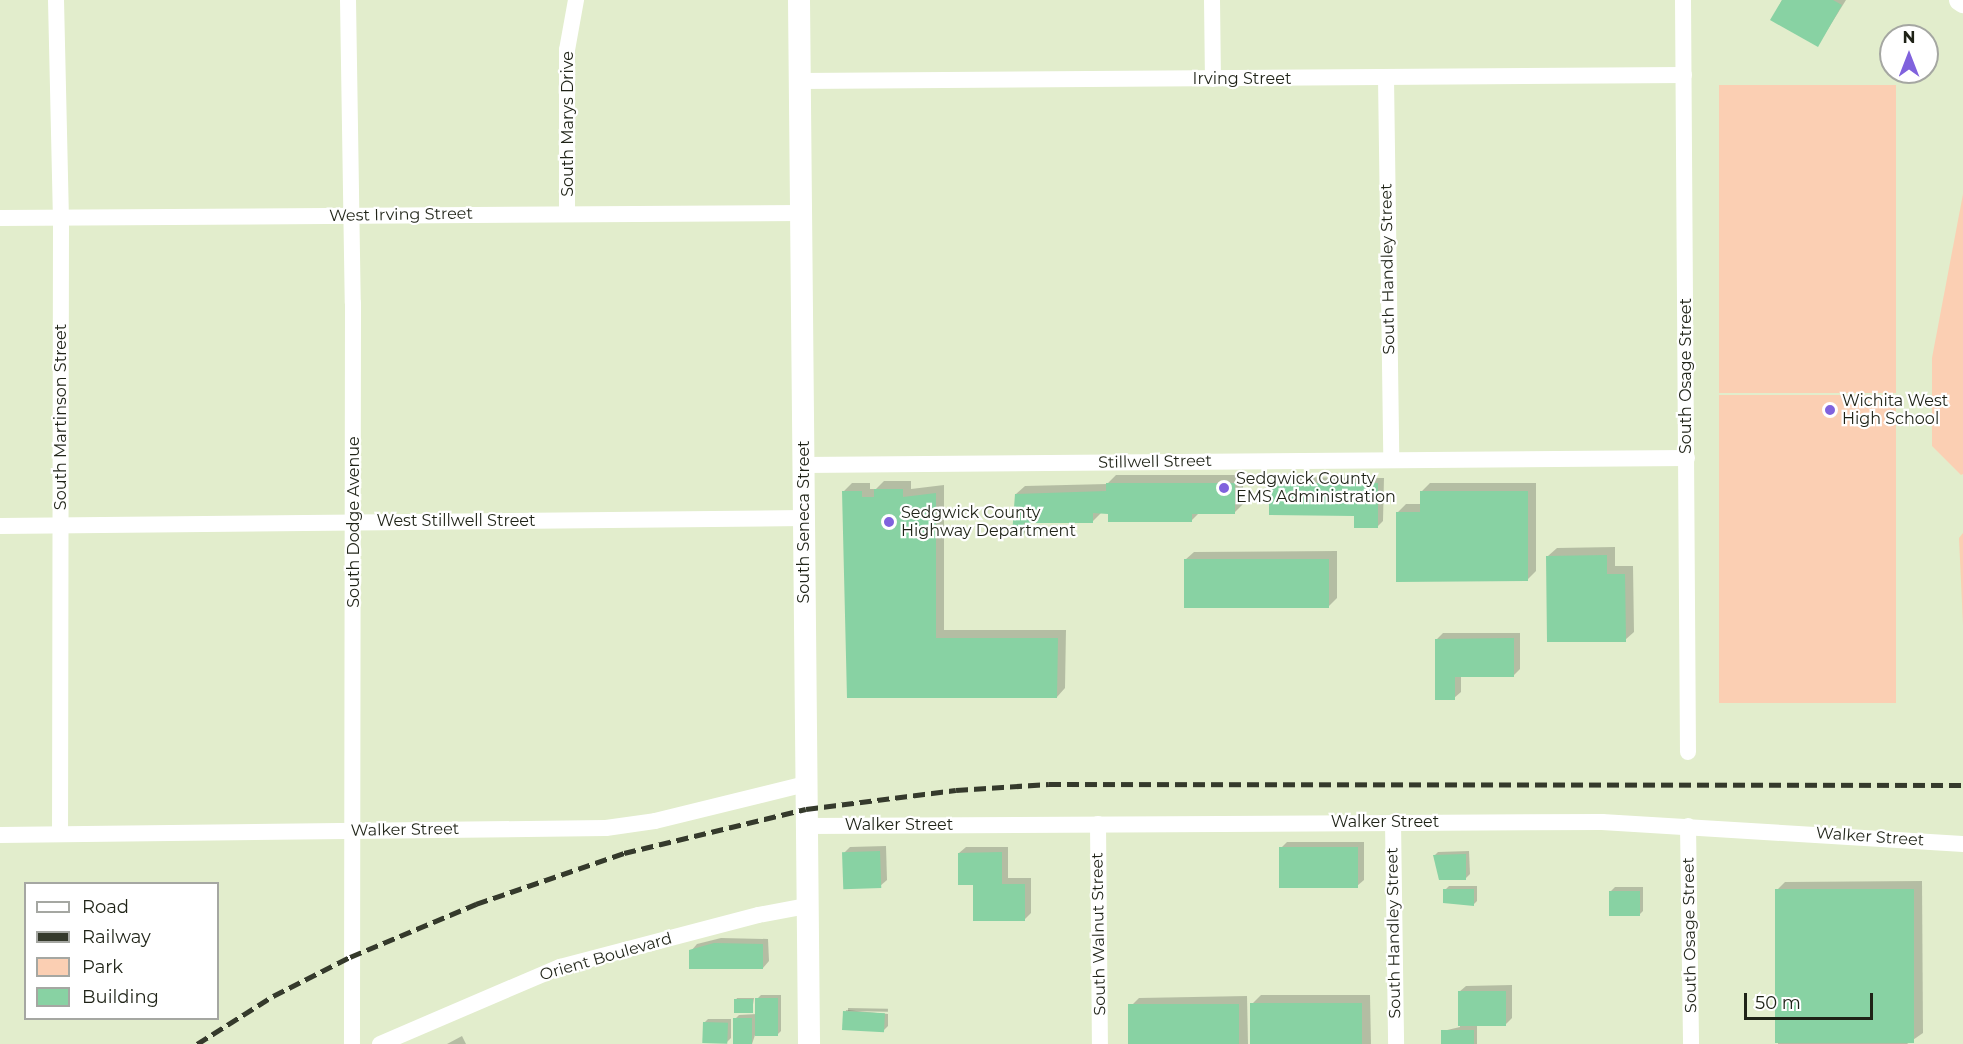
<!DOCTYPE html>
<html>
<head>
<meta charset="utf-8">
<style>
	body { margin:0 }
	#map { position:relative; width:1963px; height:1044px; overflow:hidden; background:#e2edcc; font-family:Montserrat,sans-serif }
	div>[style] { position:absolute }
	.green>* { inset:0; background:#fbcfb3; transform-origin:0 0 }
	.shadow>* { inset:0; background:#0003; transform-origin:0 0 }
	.building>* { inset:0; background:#88d2a3; transform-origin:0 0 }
	.street>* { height:16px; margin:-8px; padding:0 8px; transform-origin:8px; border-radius:8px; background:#fff }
	.secondary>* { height:22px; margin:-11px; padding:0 11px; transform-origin:11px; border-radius:11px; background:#fff }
	.rail>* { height:4.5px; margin-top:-2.25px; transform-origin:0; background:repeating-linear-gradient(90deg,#353a2c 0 12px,transparent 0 18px) }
	.dots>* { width:16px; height:16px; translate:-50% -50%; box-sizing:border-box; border:3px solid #fff; border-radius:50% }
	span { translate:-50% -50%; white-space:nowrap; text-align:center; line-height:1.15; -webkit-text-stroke:4.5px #fff; paint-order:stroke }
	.street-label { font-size:16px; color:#1f2317 }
	.poi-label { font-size:16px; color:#1f2317 }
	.left { translate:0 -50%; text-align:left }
	.legend { position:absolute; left:24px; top:882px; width:195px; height:138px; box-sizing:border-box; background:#fff; border:2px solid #a5a7a2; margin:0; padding:8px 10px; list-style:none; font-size:18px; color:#1f2317 }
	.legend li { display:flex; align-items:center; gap:12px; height:30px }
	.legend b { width:30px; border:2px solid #a5a7a2 }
	.north { position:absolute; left:1879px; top:24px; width:60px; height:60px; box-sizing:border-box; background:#fff; border:2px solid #a5a7a2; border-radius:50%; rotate:0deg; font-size:16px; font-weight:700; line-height:24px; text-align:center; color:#1f2317 }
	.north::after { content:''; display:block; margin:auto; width:21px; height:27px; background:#8062dd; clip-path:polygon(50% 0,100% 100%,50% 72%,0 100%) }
	.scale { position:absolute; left:1744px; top:993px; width:129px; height:27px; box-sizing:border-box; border:3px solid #1f2317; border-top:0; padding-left:8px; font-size:18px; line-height:21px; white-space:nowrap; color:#1f2317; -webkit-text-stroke:4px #fff; paint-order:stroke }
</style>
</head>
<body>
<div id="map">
	<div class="green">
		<i style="left:1719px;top:85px;width:177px;height:308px"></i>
		<i style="clip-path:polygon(1963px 194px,1963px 474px,1961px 475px,1932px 446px,1932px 358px)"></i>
		<i style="left:1719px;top:395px;width:177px;height:308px"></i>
		<i style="clip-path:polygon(1963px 533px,1963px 625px,1959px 538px)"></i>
	</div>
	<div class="shadow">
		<i style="clip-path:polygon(1782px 0,1846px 0,1818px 45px,1772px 19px)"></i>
		<i style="clip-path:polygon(1116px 475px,1243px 475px,1243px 504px,1234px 513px,1199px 513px,1191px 521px,1109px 512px,1101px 513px,1092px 522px,1032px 521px,1024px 534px,1016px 494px,1025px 486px,1107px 484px)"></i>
		<i style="clip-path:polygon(1277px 477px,1384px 478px,1383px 521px,1377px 527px,1355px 514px,1271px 483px)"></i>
		<i style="clip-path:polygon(884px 481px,911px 481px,911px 489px,944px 485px,944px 630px,1066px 630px,1065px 688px,1057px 697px,848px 697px,843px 492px,852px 483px,870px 483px,870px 489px,876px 489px)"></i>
		<i style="clip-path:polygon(1430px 483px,1536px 483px,1536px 571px,1527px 580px,1397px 513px,1406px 504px,1421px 504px,1421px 492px)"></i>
		<i style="clip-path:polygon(1615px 547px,1615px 566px,1633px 566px,1634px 632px,1625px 640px,1548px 556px,1557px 548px)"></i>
		<i style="clip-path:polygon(1337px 551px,1337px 598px,1329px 606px,1185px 560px,1194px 552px)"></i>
		<i style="clip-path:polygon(1443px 633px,1520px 633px,1520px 669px,1514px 675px,1461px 676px,1461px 692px,1454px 698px,1436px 640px)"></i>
		<i style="clip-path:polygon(1287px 842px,1364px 842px,1364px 880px,1357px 886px,1281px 848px)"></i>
		<i style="clip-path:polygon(886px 846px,887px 880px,880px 886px,844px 853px,850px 847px)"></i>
		<i style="clip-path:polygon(966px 847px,1008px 847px,1008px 878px,1031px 878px,1031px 913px,1025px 919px,974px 884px,959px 853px)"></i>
		<i style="clip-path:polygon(1469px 851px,1470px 874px,1466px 878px,1434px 856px,1438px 852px)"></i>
		<i style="clip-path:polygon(1922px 881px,1923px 1033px,1907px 1044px,1778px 1044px,1776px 891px,1785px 882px)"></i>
		<i style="clip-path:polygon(1449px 886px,1477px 886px,1477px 901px,1473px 905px,1445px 890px)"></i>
		<i style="clip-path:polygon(1615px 887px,1643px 887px,1643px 911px,1639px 915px,1611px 891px)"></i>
		<i style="clip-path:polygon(721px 938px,768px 939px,769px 961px,763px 968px,691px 951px,697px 944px)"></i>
		<i style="clip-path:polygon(1512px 985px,1512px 1018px,1506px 1024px,1477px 1025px,1477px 1044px,1443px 1044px,1443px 1031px,1460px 1027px,1459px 992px,1466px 986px)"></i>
		<i style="clip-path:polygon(761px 995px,781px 995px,781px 1031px,777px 1035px,755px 1035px,752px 1044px,733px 1044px,735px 1019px,739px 1015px,757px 1014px,757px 999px)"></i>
		<i style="clip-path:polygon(1261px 995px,1370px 995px,1371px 1044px,1252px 1044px,1252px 1004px)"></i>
		<i style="clip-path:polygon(1247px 996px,1248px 1044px,1131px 1044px,1130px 1007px,1139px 998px)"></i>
		<i style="clip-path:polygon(754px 998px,752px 1011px,736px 1000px,737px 998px)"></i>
		<i style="left:848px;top:1008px;width:40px;height:3px;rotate:1deg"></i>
		<i style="clip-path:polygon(846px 1010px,888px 1014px,888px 1026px,884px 1030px,844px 1029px)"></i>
		<i style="clip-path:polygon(708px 1019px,731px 1019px,731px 1038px,727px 1042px,704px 1023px)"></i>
		<i style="clip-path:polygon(462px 1036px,466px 1044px,447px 1044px)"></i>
	</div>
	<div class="building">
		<i style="clip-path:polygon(1782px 0,1833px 0,1842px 5px,1818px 47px,1770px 20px)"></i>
		<i style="clip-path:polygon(1106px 483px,1235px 483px,1235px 514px,1192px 514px,1192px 522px,1108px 522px,1108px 514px,1093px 513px,1093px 523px,1024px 523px,1024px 535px,1012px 535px,1015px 494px,1106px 491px)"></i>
		<i style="clip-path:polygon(1269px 483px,1378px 483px,1378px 528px,1354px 528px,1354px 516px,1269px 515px)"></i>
		<i style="clip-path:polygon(874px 489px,903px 489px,903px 497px,936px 493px,936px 638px,1058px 638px,1057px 698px,847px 698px,842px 491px,862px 491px,862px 497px,874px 497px)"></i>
		<i style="clip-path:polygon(1420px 491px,1528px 491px,1528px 581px,1396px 582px,1396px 512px,1420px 512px)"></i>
		<i style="clip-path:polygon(1607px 555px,1607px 574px,1625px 574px,1626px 642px,1547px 642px,1546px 556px)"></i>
		<i style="left:1329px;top:559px;width:49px;height:145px;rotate:90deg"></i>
		<i style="clip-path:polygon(1514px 638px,1514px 677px,1455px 677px,1455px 700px,1435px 700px,1435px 639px)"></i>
		<i style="left:1279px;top:847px;width:79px;height:41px"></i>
		<i style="left:880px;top:851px;width:37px;height:38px;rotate:88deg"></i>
		<i style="clip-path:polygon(1002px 852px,1002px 884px,1025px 884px,1025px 921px,973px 921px,973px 885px,958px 885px,958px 853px)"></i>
		<i style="clip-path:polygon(1466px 854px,1466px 880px,1439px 880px,1433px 855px)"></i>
		<i style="clip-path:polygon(1443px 889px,1474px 889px,1474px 906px,1443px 903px)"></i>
		<i style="left:1914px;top:889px;width:154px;height:139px;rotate:90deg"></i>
		<i style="left:1609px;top:891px;width:31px;height:25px"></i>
		<i style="clip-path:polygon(714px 943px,763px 944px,763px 969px,689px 969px,689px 950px)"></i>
		<i style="left:1458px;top:991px;width:48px;height:35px"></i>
		<i style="left:755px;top:998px;width:23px;height:38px"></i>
		<i style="left:734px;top:999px;width:19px;height:14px"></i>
		<i style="left:1250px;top:1003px;width:112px;height:41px"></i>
		<i style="left:1239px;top:1004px;width:40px;height:111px;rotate:90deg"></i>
		<i style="left:843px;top:1011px;width:42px;height:19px;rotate:3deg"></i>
		<i style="left:733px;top:1018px;width:19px;height:26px"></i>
		<i style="left:703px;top:1022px;width:25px;height:21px;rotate:2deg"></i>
		<i style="left:1474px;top:1030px;width:14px;height:33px;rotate:90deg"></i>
	</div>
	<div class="street">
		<i style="left:56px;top:0;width:218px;rotate:88.7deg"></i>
		<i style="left:61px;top:218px;width:616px;rotate:90.09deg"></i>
		<i style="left:348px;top:0;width:303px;rotate:89.1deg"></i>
		<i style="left:353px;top:303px;width:741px;rotate:90.08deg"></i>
		<i style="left:1212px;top:0;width:79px;rotate:89.3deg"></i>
		<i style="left:1683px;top:0;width:752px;rotate:89.62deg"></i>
		<i style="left:1386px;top:78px;width:381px;rotate:89.2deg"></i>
		<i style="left:800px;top:81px;width:884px;rotate:-0.39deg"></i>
		<i style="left:567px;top:214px;width:164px;rotate:-90deg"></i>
		<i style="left:567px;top:50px;width:51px;rotate:-79.8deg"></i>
		<i style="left:0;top:218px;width:801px;rotate:-0.36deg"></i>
		<i style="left:803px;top:465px;width:884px;rotate:-0.45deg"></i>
		<i style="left:0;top:526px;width:804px;rotate:-0.57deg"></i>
		<i style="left:1393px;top:822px;width:222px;rotate:89.2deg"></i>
		<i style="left:1098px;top:824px;width:220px;rotate:89.5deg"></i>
		<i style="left:806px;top:826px;width:796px;rotate:-0.29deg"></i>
		<i style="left:1602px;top:822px;width:362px;rotate:3.5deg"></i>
		<i style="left:1688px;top:826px;width:218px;rotate:89.2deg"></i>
		<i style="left:0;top:835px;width:606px;rotate:-0.66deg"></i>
		<i style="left:606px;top:828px;width:49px;rotate:-8.1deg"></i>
		<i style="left:655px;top:821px;width:155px;rotate:-13.8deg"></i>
		<i style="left:380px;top:1044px;width:196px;rotate:-23.2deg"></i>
		<i style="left:560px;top:967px;width:205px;rotate:-14.7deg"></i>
		<i style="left:758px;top:915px;width:50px;rotate:-10.4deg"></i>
	</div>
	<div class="secondary">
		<i style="left:799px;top:0;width:1044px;rotate:89.45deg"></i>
		<i style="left:1960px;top:0;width:4px;rotate:34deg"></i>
	</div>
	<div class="rail">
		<i style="left:197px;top:1044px;width:90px;rotate:-32.3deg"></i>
		<i style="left:273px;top:996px;width:86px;rotate:-26.9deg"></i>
		<i style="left:350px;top:957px;width:137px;rotate:-22.8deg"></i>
		<i style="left:476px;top:904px;width:157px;rotate:-19deg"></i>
		<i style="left:624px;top:853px;width:187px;rotate:-13.6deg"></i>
		<i style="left:806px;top:809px;width:151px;rotate:-7.2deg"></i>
		<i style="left:956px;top:790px;width:93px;rotate:-3.7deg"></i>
		<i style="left:1049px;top:784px;width:914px;rotate:0.06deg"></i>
	</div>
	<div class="dots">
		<i style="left:1830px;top:410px;background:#8062dd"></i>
		<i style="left:1224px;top:488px;background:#8062dd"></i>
		<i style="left:889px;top:522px;background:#8062dd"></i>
	</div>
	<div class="street-label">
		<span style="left:1242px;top:79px">Irving Street</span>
		<span style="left:568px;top:124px;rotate:-90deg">South Marys Drive</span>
		<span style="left:401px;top:215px;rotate:-1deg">West Irving Street</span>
		<span style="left:1388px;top:269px;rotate:-91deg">South Handley Street</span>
		<span style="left:1686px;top:376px;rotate:-90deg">South Osage Street</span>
		<span style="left:61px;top:417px;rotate:-90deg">South Martinson Street</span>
		<span style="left:1155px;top:462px;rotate:-1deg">Stillwell Street</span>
		<span style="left:456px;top:521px">West Stillwell Street</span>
		<span style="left:354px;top:522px;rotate:-90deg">South Dodge Avenue</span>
		<span style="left:804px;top:522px;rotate:-90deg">South Seneca Street</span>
		<span style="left:1385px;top:822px">Walker Street</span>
		<span style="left:899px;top:825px">Walker Street</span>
		<span style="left:405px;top:830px;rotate:-1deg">Walker Street</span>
		<span style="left:1870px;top:837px;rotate:4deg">Walker Street</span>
		<span style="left:1394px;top:933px;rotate:-91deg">South Handley Street</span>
		<span style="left:1099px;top:934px;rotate:-91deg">South Walnut Street</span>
		<span style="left:1690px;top:935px;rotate:-91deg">South Osage Street</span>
		<span style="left:606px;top:957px;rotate:-16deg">Orient Boulevard</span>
	</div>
	<div class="poi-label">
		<span class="left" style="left:1842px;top:410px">Wichita West<br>High School</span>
		<span class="left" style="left:1236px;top:488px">Sedgwick County<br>EMS Administration</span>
		<span class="left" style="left:901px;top:522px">Sedgwick County<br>Highway Department</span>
	</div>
	<ul class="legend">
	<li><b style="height:8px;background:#fff"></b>Road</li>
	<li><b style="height:8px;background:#353a2c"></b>Railway</li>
	<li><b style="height:16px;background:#fbcfb3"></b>Park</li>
	<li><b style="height:16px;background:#88d2a3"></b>Building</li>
	</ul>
	<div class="north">N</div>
	<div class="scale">50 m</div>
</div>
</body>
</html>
